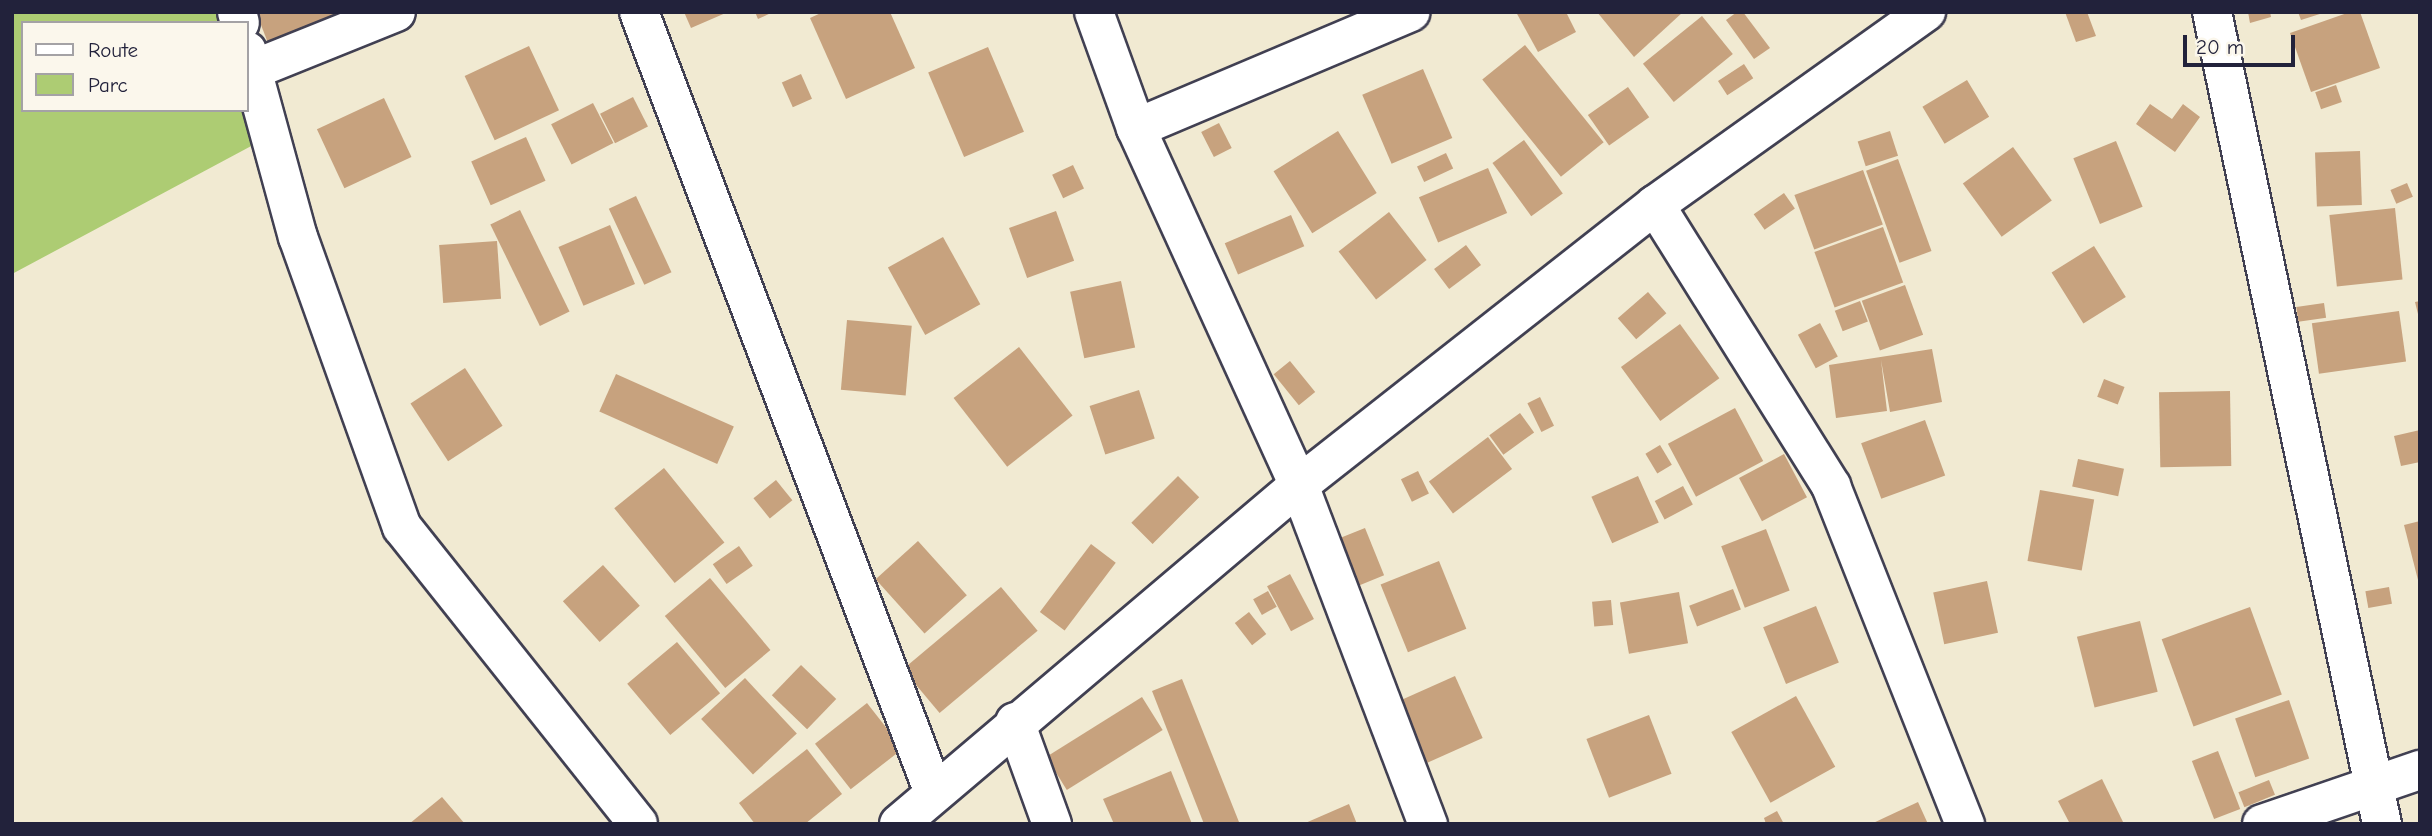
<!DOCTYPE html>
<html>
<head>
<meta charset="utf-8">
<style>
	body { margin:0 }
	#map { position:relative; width:2432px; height:836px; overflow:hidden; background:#f1ead2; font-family:"Comic Neue",sans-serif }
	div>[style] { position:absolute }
	.green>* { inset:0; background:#adcc73 }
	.building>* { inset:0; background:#c7a27e; transform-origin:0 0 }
	.roads { filter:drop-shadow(2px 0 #414052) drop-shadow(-2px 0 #414052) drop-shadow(0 2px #414052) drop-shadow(0 -2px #414052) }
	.minor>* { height:38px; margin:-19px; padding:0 19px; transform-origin:19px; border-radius:19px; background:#fff }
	span { translate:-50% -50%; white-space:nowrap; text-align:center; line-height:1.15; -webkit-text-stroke:5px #fbf7ec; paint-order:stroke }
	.frame { position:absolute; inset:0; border:14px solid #22223b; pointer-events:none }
	.legend { position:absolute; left:21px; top:21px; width:228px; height:91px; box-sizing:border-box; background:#fbf7ec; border:2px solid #a4a2a5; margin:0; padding:9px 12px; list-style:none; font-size:21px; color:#22223b }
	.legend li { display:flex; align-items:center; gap:14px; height:35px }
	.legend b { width:35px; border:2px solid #a4a2a5 }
	.scale { position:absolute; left:2183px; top:35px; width:112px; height:32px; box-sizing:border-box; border:4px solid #22223b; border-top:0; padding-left:9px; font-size:21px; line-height:24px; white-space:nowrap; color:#22223b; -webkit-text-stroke:5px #fbf7ec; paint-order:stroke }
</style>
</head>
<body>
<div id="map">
	<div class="green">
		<i style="clip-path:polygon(12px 12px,219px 12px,222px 23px,23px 23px,23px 110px,246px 110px,255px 144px,12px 274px)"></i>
	</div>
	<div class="building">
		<i style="clip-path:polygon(256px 12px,346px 12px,268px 43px)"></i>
		<i style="clip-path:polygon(684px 12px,728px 12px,691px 28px)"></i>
		<i style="clip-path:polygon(755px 12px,773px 12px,758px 19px)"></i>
		<i style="clip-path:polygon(823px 12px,890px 12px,915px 68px,846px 99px,810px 18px)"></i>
		<i style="clip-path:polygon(1516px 12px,1566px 12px,1576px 32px,1538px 52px)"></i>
		<i style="clip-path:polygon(1597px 12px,1683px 12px,1634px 57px)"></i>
		<i style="clip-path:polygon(1737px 12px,1743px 12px,1770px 48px,1754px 59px,1726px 20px)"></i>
		<i style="clip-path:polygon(2065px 12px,2087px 12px,2096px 36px,2076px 42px)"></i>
		<i style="clip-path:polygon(2248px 12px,2270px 12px,2271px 17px,2250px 23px)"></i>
		<i style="clip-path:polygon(2298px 12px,2323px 12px,2323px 13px,2301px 20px)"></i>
		<i style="clip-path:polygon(2350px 12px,2360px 12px,2380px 68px,2311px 92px,2290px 33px)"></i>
		<i style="left:1702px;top:16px;width:49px;height:76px;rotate:51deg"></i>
		<i style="left:1525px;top:45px;width:125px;height:55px;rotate:51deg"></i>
		<i style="left:529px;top:46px;width:71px;height:71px;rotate:65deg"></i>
		<i style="left:988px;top:47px;width:92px;height:65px;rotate:67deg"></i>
		<i style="left:1744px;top:64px;width:17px;height:31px;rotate:57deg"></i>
		<i style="left:1423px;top:69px;width:75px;height:66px;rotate:67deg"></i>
		<i style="left:801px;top:74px;width:27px;height:21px;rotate:66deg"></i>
		<i style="left:1967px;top:80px;width:43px;height:52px;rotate:59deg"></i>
		<i style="left:2336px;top:85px;width:18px;height:22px;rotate:71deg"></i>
		<i style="left:1628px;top:87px;width:37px;height:49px;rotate:55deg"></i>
		<i style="left:633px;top:97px;width:33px;height:37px;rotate:63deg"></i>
		<i style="left:384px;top:98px;width:65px;height:74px;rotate:65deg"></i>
		<i style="left:593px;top:103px;width:45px;height:47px;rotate:63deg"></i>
		<i style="clip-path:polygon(2150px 104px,2172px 119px,2183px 104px,2200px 117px,2175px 152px,2136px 124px)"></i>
		<i style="left:1219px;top:123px;width:28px;height:20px;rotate:63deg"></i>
		<i style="left:1338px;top:131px;width:73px;height:76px;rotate:58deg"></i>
		<i style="left:1890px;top:131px;width:26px;height:34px;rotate:72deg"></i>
		<i style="left:526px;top:137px;width:48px;height:60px;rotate:66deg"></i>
		<i style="left:1524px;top:140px;width:66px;height:39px;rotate:54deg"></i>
		<i style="left:2116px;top:141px;width:71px;height:46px;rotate:68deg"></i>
		<i style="left:2013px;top:147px;width:66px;height:62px;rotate:54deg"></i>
		<i style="left:2360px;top:151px;width:54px;height:45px;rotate:88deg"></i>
		<i style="left:1446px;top:153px;width:17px;height:32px;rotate:65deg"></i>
		<i style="left:1898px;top:159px;width:98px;height:34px;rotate:70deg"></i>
		<i style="left:1073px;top:165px;width:26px;height:23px;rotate:65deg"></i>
		<i style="left:1488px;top:168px;width:49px;height:75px;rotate:67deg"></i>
		<i style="left:1863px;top:170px;width:58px;height:73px;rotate:70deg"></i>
		<i style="left:2407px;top:183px;width:15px;height:18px;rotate:67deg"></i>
		<i style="left:1784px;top:193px;width:19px;height:37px;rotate:55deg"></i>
		<i style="left:636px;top:196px;width:84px;height:30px;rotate:65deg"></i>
		<i style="left:2395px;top:208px;width:72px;height:66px;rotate:84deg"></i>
		<i style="left:520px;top:210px;width:113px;height:33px;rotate:64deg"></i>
		<i style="left:1056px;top:211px;width:53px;height:50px;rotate:70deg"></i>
		<i style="left:1389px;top:212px;width:61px;height:64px;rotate:52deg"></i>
		<i style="left:1291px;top:215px;width:34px;height:72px;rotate:67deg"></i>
		<i style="left:610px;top:225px;width:64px;height:56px;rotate:67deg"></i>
		<i style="left:1883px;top:227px;width:59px;height:73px;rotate:70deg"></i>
		<i style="left:943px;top:237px;width:77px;height:63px;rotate:61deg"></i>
		<i style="left:497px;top:241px;width:58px;height:58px;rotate:86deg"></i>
		<i style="left:1466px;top:245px;width:25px;height:40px;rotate:53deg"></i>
		<i style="left:2094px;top:246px;width:60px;height:50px;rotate:58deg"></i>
		<i style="left:1121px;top:281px;width:68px;height:52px;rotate:78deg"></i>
		<i style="left:1905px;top:285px;width:53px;height:46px;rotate:70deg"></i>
		<i style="left:1648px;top:292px;width:28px;height:40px;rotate:49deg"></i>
		<i style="left:1860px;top:301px;width:22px;height:27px;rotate:69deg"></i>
		<i style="clip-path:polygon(2420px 301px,2420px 318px,2419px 318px,2415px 302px)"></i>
		<i style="left:2324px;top:303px;width:15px;height:28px;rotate:82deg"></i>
		<i style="left:2399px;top:311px;width:51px;height:88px;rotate:82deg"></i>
		<i style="left:847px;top:320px;width:65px;height:70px;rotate:5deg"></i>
		<i style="left:1820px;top:323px;width:38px;height:25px;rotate:62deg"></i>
		<i style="left:1680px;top:324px;width:67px;height:73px;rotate:54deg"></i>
		<i style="left:1019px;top:347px;width:87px;height:83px;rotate:52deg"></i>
		<i style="clip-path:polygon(1932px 349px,1942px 402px,1890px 412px,1881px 360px,1887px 411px,1836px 418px,1829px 365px)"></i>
		<i style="left:1290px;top:361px;width:40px;height:21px;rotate:51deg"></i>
		<i style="left:465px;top:368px;width:69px;height:65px;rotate:57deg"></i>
		<i style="left:616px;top:374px;width:129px;height:41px;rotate:24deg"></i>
		<i style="left:2104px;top:379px;width:22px;height:19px;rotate:21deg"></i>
		<i style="left:1139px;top:390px;width:51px;height:52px;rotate:72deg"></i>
		<i style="left:2230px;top:391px;width:75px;height:71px;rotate:89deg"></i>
		<i style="left:1540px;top:397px;width:32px;height:14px;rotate:64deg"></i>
		<i style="left:1735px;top:408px;width:60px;height:76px;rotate:62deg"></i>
		<i style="left:1520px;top:413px;width:24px;height:38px;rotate:54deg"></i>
		<i style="left:1925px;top:420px;width:59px;height:68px;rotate:70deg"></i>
		<i style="clip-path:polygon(2420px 430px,2420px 462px,2401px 466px,2394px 436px)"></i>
		<i style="left:1488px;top:437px;width:40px;height:74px;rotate:53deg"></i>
		<i style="left:1660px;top:445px;width:23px;height:17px;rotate:59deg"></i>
		<i style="left:1784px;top:454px;width:49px;height:51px;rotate:62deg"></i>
		<i style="left:2078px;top:459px;width:47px;height:28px;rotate:12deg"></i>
		<i style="left:664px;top:468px;width:96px;height:64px;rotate:51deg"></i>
		<i style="left:1418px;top:471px;width:25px;height:19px;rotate:64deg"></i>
		<i style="left:1178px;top:476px;width:30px;height:66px;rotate:45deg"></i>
		<i style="left:1638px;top:476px;width:51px;height:51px;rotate:66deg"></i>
		<i style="left:776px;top:480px;width:26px;height:29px;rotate:51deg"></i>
		<i style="left:1683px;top:486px;width:21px;height:32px;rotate:62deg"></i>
		<i style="left:2040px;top:490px;width:55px;height:72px;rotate:10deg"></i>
		<i style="clip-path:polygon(2420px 521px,2420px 584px,2419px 584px,2404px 525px)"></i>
		<i style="left:1365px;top:528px;width:51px;height:35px;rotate:68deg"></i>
		<i style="left:1766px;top:529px;width:66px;height:48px;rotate:69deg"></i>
		<i style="left:918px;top:541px;width:73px;height:57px;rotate:48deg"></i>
		<i style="left:1091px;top:544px;width:31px;height:85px;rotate:37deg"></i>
		<i style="left:739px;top:546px;width:24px;height:32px;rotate:55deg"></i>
		<i style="left:1439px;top:561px;width:73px;height:63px;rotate:68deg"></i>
		<i style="left:603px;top:565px;width:55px;height:54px;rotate:48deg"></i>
		<i style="left:1290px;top:574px;width:51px;height:26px;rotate:62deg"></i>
		<i style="left:710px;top:578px;width:94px;height:59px;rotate:50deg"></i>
		<i style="left:1987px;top:581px;width:53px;height:55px;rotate:78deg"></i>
		<i style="left:1001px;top:587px;width:57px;height:128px;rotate:50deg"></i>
		<i style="left:2389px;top:587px;width:17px;height:24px;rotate:80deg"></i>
		<i style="left:1733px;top:589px;width:22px;height:47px;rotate:69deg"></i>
		<i style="left:1268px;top:591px;width:18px;height:17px;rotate:61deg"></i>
		<i style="left:1679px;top:592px;width:52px;height:60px;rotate:80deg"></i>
		<i style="left:1611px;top:600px;width:25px;height:19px;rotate:85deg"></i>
		<i style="left:1816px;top:606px;width:61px;height:57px;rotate:68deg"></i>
		<i style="left:2250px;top:607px;width:93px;height:94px;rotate:70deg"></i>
		<i style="left:1249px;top:612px;width:28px;height:18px;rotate:52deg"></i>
		<i style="left:2140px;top:621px;width:73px;height:65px;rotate:76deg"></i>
		<i style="left:677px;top:642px;width:67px;height:65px;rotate:50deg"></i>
		<i style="left:801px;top:665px;width:49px;height:42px;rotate:44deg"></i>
		<i style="left:1455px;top:676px;width:68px;height:65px;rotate:66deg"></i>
		<i style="left:745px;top:678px;width:76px;height:60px;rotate:47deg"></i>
		<i style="clip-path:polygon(1182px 679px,1239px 822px,1233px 824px,1204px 824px,1152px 691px)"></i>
		<i style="left:1796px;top:696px;width:81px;height:74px;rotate:61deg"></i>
		<i style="left:1142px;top:697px;width:39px;height:113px;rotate:58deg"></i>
		<i style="left:2289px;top:700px;width:62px;height:57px;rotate:71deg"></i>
		<i style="left:867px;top:703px;width:58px;height:66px;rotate:52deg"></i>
		<i style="left:1649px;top:715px;width:63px;height:67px;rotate:69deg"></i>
		<i style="clip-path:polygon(807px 749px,842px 794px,805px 824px,755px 824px,739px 803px)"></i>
		<i style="left:2218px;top:751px;width:62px;height:28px;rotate:69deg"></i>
		<i style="clip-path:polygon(1171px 771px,1192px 824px,1114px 824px,1103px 799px)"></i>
		<i style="clip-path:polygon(2102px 779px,2124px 824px,2070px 824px,2058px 801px)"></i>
		<i style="left:2269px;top:780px;width:16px;height:33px;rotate:68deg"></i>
		<i style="clip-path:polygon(442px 797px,465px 824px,409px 824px)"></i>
		<i style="clip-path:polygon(1918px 802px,1928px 824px,1871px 824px)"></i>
		<i style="clip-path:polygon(1349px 804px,1357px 824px,1303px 824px)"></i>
		<i style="clip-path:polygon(1777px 811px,1784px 824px,1766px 824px,1764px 818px)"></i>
	</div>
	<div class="roads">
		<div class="minor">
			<i style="left:237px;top:12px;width:11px;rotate:75deg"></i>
			<i style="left:639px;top:12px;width:835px;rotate:69.31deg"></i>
			<i style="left:1094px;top:12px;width:123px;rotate:70.1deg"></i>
			<i style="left:1136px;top:128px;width:392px;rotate:65.5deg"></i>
			<i style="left:1299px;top:485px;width:363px;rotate:69.2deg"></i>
			<i style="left:2212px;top:12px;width:830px;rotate:78.18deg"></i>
			<i style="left:247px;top:51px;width:193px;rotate:74.7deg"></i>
			<i style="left:298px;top:237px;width:308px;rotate:70.3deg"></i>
			<i style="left:402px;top:527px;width:379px;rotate:51.5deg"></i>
			<i style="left:252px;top:70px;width:155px;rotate:-21.9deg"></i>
			<i style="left:1136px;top:128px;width:298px;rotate:-22.9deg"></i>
			<i style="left:1655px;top:205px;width:332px;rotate:57.9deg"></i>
			<i style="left:1831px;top:486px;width:364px;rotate:68.4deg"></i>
			<i style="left:1015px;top:722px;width:109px;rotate:70.1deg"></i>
			<i style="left:899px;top:824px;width:524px;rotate:-40.28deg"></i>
			<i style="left:1299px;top:485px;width:453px;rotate:-38.2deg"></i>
			<i style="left:1655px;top:205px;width:333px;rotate:-35.5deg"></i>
			<i style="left:2262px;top:824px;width:167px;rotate:-18.9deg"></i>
		</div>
	</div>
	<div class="frame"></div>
	<ul class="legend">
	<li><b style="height:9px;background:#fff"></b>Route</li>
	<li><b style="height:19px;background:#adcc73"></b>Parc</li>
	</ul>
	<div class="scale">20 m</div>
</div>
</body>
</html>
